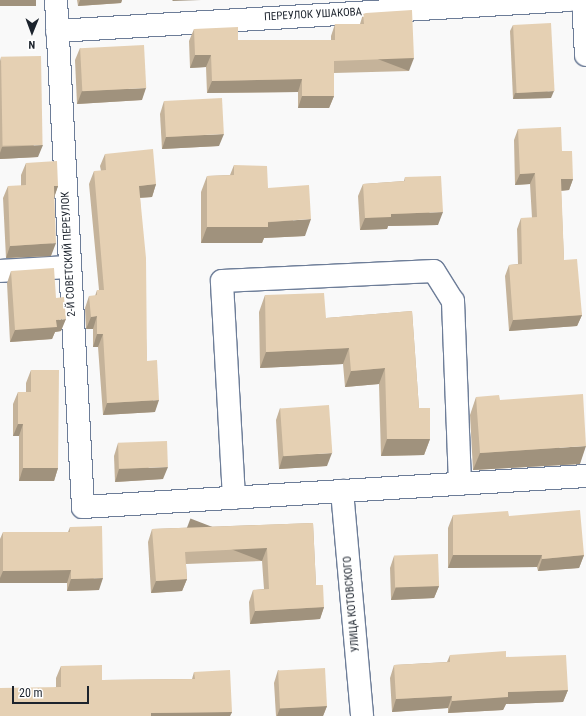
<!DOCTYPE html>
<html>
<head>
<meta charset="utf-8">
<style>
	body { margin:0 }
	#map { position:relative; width:586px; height:716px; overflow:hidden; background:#f9f9f9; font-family:"Roboto Condensed",sans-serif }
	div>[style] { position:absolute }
	.roads { filter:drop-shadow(1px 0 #6d7d98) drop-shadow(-1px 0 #6d7d98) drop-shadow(0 1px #6d7d98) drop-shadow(0 -1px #6d7d98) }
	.street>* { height:22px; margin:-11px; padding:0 11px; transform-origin:11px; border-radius:11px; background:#fff }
	.wall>* { inset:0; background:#c5b39a }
	.shaded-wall>* { inset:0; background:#a0927d; transform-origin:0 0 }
	.building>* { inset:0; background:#e5d0b3; transform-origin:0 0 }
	span { translate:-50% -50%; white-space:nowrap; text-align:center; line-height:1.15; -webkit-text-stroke:3px #fff; paint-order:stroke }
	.street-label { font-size:11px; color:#1c232d }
	.north { position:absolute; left:12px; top:12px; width:40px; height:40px; -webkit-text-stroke:3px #fff; paint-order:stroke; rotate:181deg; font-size:11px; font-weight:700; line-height:16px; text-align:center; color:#1c232d }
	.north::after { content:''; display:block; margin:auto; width:14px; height:18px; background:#1c232d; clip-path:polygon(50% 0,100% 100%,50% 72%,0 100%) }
	.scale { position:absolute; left:12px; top:686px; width:77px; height:18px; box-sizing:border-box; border:2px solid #1c232d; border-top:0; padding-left:5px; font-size:12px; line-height:14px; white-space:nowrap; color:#1c232d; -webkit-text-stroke:3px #fff; paint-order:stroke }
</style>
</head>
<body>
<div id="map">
	<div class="roads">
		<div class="street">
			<i style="left:56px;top:0;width:508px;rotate:86.95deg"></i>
			<i style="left:83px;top:507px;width:504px;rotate:-3.53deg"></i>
			<i style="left:583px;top:0;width:55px;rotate:86.9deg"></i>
			<i style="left:57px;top:31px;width:513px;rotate:-3.46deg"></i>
			<i style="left:0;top:271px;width:70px;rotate:-3.3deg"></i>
			<i style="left:342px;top:491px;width:226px;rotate:84.9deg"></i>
			<i style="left:234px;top:498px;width:217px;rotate:-93.2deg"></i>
			<i style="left:222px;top:281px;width:212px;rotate:-2.7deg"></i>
			<i style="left:434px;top:271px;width:36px;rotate:58deg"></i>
			<i style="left:453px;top:301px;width:183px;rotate:87.8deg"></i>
		</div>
	</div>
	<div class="wall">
		<i style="clip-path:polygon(77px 0,122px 0,121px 3px,78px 6px)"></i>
		<i style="clip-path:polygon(363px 14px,409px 71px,334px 73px,334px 96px,329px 108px,298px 108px,298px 92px,207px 93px,206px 67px,190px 68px,189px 41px,194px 29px,238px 40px,331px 40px,331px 36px,335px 24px,360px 24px)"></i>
		<i style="clip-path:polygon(513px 25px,551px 98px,513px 99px,510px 31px)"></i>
		<i style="clip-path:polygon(80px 48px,142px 100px,77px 104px,75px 60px)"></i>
		<i style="clip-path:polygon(1px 57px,38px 157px,0 159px,0 61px)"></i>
		<i style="clip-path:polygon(164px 101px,219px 146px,162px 149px,160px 114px)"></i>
		<i style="clip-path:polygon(518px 129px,562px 151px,573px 179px,569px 190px,561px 191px,564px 260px,582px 315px,577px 326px,509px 331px,505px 276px,509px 265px,518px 264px,517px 229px,521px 218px,532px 218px,530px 184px,515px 185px,514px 140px)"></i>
		<i style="clip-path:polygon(105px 154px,156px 184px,152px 197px,140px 198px,147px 361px,155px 412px,103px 415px,98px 347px,93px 347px,93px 329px,86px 329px,85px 308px,89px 296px,95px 296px,97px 290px,99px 290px,89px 184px,94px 171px,101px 171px,100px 166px)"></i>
		<i style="clip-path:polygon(26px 163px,58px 186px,54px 197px,51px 256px,6px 258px,3px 198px,8px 186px,21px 186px,21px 175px)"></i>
		<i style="clip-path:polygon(234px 165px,268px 188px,305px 236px,264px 238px,262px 243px,201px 243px,201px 192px,207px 176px,230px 175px)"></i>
		<i style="clip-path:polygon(405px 177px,438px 225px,388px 226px,387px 229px,360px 230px,358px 196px,363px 184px,404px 181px)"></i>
		<i style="clip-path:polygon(11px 271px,56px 298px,61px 331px,55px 332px,52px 339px,10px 342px,7px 283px)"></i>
		<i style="clip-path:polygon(265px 295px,326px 318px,412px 311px,419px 408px,430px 439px,424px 455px,381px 456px,379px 384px,345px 387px,343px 364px,260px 368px,259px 312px)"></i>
		<i style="clip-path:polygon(31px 370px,58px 468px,54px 481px,19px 481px,19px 436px,13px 436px,13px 404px,18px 392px,26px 392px,26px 383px)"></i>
		<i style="clip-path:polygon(476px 397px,500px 400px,580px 464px,473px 470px,470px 415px)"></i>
		<i style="clip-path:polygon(280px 408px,327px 466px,279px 469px,276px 420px)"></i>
		<i style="clip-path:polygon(118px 443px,163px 479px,115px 482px,114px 456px)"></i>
		<i style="clip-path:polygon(453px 515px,509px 516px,584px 555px,579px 568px,538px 571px,537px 567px,448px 568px,448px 528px)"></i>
		<i style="clip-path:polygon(313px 523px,316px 585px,324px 607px,320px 619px,250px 624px,249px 602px,253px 590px,264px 589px,262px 561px,186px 564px,187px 579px,182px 591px,151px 593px,148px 542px,152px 529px)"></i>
		<i style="clip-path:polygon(70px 527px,99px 590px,67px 591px,67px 583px,0 583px,0 539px,3px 532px,68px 532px)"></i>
		<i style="clip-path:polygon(394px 556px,439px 586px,434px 598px,391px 600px,390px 568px)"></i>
		<i style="clip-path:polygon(450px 655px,506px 657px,568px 690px,563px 702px,506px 704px,503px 710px,448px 713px,448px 708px,392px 712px,390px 678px,394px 665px,447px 662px)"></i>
		<i style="clip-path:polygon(61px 666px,102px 680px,192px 679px,194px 672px,232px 712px,230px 716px,0 716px,56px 687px,56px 678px)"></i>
		<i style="clip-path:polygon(278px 670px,327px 706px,323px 716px,276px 716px,274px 683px)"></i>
	</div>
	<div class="shaded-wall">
		<i style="left:0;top:0;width:36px;height:6px"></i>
		<i style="clip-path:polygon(80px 0,122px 0,121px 3px,78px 6px)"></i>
		<i style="clip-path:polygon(173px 0,201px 0,172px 1px)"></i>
		<i style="clip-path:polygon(195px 55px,211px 55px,206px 67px,190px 68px)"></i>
		<i style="left:414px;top:58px;width:14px;height:80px;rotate:111deg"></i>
		<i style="clip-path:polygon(302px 79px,298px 92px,207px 93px,212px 81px)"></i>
		<i style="clip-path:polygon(146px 88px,142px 100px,77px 104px,82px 91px)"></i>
		<i style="clip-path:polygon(554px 91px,551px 98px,513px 99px,515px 93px)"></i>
		<i style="clip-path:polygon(302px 96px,334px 96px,329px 108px,298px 108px)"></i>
		<i style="clip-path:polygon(224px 134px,219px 146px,162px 149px,166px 137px)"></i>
		<i style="clip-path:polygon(43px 145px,38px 157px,0 159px,0 153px,2px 147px)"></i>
		<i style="clip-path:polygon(535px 173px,530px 184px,515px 185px,520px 174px)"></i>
		<i style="clip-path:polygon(561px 179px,573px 179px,569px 190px,557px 191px)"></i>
		<i style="clip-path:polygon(156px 184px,152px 197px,135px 198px,139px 186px)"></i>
		<i style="clip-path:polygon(54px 186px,58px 186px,54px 198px)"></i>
		<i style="clip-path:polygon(443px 212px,438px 225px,388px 226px,387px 229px,360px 230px,365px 218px,391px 214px)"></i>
		<i style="clip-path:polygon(311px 219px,305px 236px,264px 238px,262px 243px,201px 243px,207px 227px)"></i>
		<i style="clip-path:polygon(56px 243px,51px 256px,6px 258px,10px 246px)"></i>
		<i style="clip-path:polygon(582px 315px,577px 326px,509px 331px,513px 320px)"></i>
		<i style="clip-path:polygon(97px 316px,93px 329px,86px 329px,91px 317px)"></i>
		<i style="clip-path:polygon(66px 319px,61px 331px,55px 332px,52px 339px,10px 342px,15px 330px,56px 320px)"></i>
		<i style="clip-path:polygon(97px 334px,103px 334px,98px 347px,93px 347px)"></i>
		<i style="clip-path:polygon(349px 348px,343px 364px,260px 368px,266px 352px)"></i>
		<i style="clip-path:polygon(385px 368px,379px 384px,345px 387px,351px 371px)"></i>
		<i style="clip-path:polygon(159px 400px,155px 412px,103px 415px,107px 403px)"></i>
		<i style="clip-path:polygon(18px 424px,23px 424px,19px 436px,13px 436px)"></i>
		<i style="clip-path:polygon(387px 439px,430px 439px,424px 455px,381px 456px)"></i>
		<i style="clip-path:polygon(586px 446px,580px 464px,473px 470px,480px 453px)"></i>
		<i style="clip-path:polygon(332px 453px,327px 466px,279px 469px,283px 456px)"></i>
		<i style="clip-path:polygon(168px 467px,163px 479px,115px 482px,119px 469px)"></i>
		<i style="clip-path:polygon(23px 468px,58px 468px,54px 481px,19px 481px)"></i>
		<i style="left:267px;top:548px;width:14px;height:82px;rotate:111deg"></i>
		<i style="clip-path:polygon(453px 555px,542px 555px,537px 567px,448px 568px)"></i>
		<i style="clip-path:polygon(584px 555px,579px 568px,538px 571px,542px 559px)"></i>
		<i style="clip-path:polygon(71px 570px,67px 583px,0 583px,0 578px,3px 571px)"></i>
		<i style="clip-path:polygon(103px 578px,99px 590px,67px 591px,71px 579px)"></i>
		<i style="clip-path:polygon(187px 579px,182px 591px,151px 593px,156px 581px)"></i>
		<i style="clip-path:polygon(439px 586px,434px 598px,391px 600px,396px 587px)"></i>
		<i style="clip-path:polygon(324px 607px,320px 619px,250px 624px,255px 611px)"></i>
		<i style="clip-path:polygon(568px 690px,563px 702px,506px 704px,503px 710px,448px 713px,452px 701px,508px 692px)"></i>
		<i style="clip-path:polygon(452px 696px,448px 708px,392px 712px,396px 699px)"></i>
		<i style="clip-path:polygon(327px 706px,323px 716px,277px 716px,280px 708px)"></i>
		<i style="clip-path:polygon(232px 712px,230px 716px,150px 716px,151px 713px)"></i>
	</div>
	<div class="building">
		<i style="clip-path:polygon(412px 10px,414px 58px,334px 61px,334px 96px,302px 96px,302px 79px,212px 81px,211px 55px,195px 55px,194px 29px,238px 27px,238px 40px,335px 40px,335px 24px,364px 24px,363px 14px,366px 13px)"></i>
		<i style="left:551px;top:23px;width:68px;height:38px;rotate:87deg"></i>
		<i style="left:144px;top:45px;width:43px;height:64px;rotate:87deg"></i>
		<i style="left:41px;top:56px;width:89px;height:40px;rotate:89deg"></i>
		<i style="left:222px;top:98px;width:36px;height:58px;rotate:87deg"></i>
		<i style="clip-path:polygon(561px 127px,562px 151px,572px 151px,573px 179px,561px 179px,564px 260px,577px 259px,582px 315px,513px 320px,509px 265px,522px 264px,521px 218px,537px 217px,535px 173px,520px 174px,518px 129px)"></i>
		<i style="clip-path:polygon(153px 149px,156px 184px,139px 186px,146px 258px,147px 361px,157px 360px,159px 400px,107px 403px,103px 334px,97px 334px,97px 316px,91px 317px,89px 296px,97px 295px,97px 290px,104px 290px,94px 171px,106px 170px,105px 154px)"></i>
		<i style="clip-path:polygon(57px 161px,58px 186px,54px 186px,56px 243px,10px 246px,8px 186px,26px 185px,26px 163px)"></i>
		<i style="clip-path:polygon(234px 165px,267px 166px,268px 188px,309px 185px,311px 219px,268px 222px,268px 227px,207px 227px,207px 176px,234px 175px)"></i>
		<i style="clip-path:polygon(441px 176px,443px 212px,391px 214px,391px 217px,365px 218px,363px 184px,405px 181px,405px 177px)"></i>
		<i style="clip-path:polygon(54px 268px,56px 298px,64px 297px,66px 319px,56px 320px,57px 327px,15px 330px,11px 271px)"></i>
		<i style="clip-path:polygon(324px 293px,326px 318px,412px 311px,419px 408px,430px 408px,430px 439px,387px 439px,385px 368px,351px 371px,349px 348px,266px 352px,265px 295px)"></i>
		<i style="clip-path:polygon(31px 370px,59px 370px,58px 468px,23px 468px,23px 424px,18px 424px,18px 392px,31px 392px)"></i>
		<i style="clip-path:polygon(583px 394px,586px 446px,480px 453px,476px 397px,499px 395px,500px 400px)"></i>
		<i style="left:329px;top:405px;width:48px;height:49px;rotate:86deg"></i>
		<i style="left:167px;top:441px;width:26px;height:49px;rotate:88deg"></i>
		<i style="clip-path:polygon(580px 510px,584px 555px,542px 559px,542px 555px,453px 555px,453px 515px,508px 511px,509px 516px)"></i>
		<i style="clip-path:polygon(313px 523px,316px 585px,323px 585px,324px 607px,255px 611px,253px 590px,269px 589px,267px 548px,185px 552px,187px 579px,156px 581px,152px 529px)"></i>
		<i style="clip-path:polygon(102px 526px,103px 578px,71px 579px,71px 570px,3px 571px,3px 532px,70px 532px,70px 527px)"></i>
		<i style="left:438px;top:554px;width:32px;height:44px;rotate:88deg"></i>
		<i style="clip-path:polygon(506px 651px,506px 657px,566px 655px,568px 690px,508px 692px,508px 697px,452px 701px,452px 696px,396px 699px,394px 665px,450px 662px,450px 655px)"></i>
		<i style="clip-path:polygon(102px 665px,102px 680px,195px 679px,194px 672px,230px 670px,232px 712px,151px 713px,151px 716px,0 716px,0 688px,61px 687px,61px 666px)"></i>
		<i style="left:325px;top:668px;width:38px;height:47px;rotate:87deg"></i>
	</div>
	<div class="street-label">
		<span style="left:313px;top:15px;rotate:-3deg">ПЕРЕУЛОК УШАКОВА</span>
		<span style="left:69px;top:254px;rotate:-93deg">2-Й СОВЕТСКИЙ ПЕРЕУЛОК</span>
		<span style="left:352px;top:604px;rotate:-95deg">УЛИЦА КОТОВСКОГО</span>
	</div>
	<div class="north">N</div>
	<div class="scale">20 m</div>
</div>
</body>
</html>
